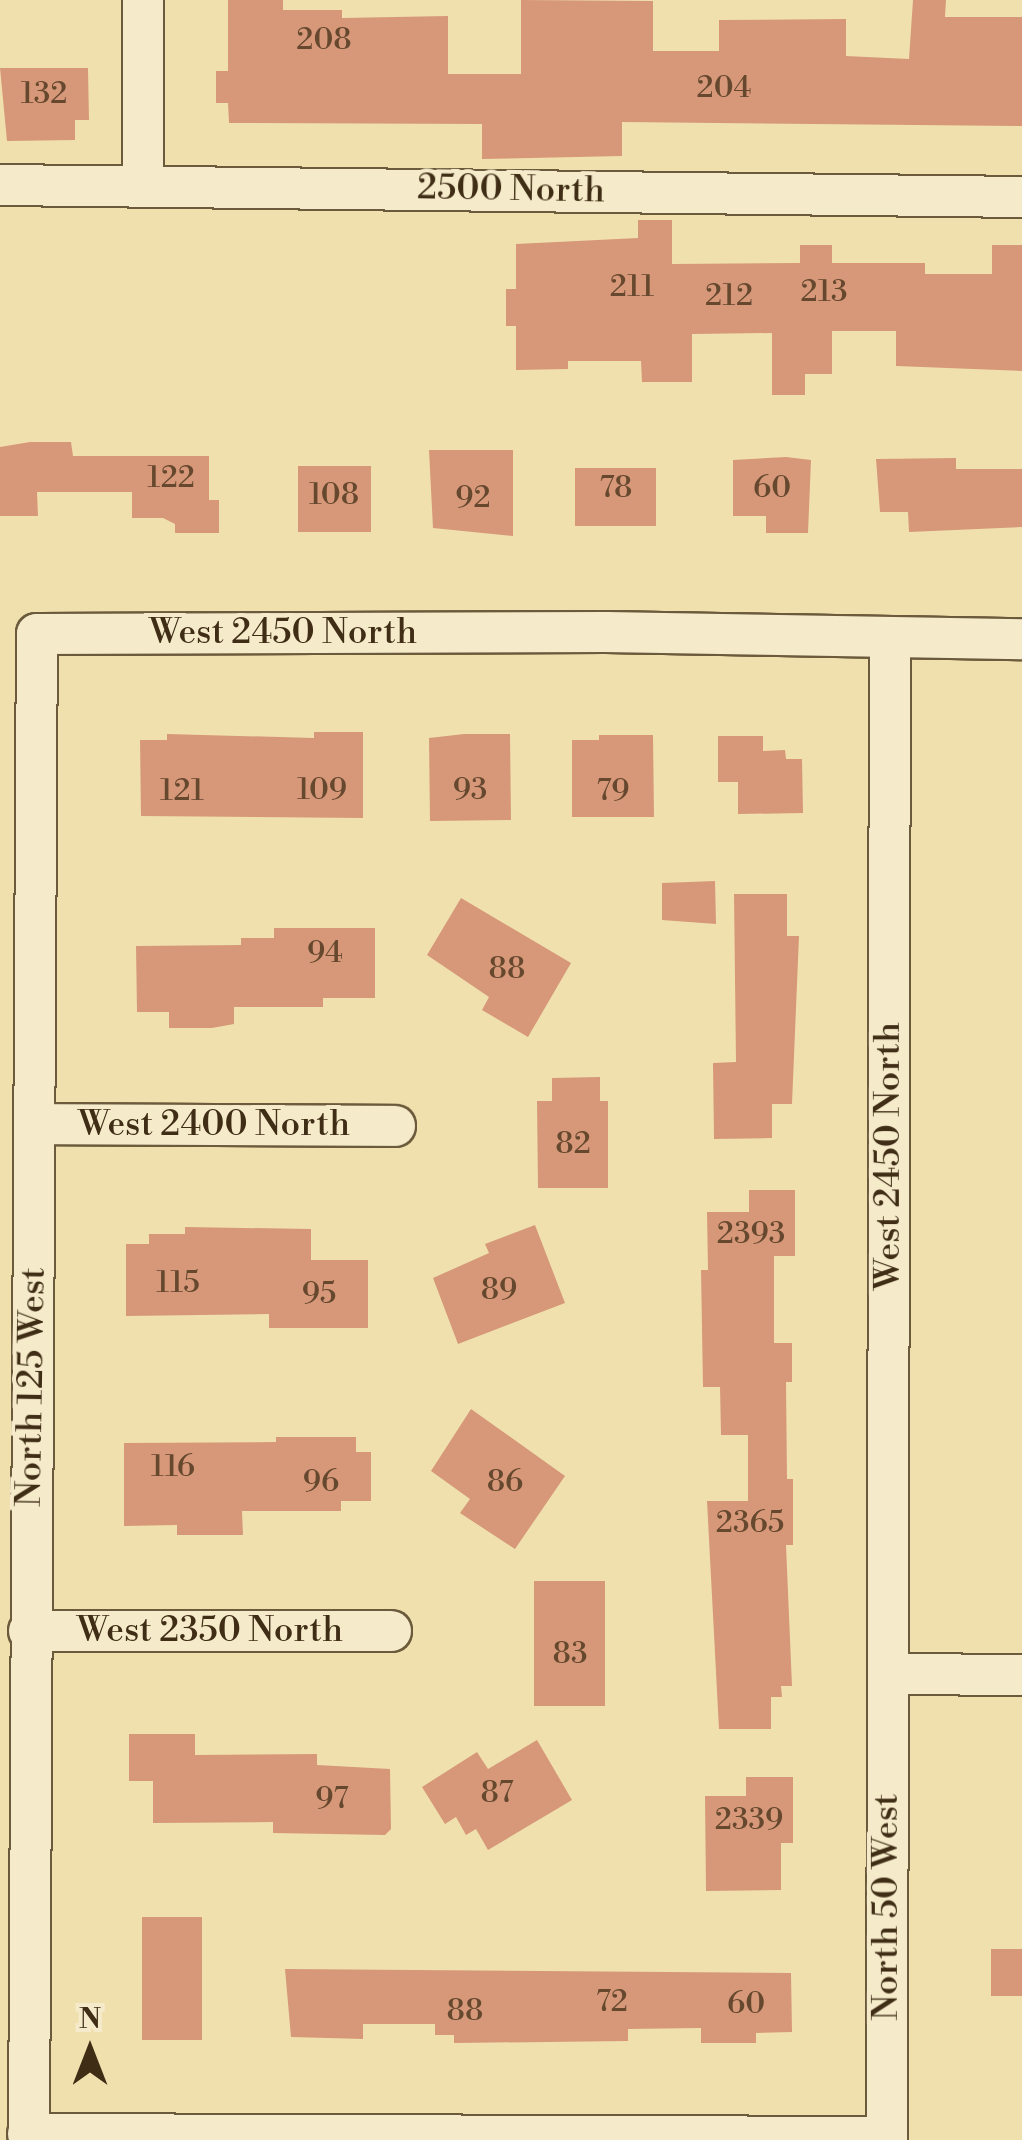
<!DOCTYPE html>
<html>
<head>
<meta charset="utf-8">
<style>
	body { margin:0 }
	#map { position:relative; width:1022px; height:2140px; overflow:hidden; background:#f0e0ae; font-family:"Libre Bodoni",serif }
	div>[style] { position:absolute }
	.building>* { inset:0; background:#d69879; transform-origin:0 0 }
	.roads { filter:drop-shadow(2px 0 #6b5a3b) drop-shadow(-2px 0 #6b5a3b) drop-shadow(0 2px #6b5a3b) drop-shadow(0 -2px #6b5a3b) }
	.minor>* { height:40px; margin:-20px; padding:0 20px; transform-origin:20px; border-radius:20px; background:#f5ebca }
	span { translate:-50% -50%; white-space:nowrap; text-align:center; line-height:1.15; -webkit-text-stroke:8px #f5ebca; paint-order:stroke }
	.number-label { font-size:30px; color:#65482e }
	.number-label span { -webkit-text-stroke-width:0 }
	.street-label { font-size:35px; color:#3f2d15 }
	.north { position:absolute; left:40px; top:2000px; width:100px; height:100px; -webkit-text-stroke:8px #f5ebca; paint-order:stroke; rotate:0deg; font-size:28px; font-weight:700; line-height:40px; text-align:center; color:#3f2d15 }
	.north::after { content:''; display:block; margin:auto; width:35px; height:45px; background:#3f2d15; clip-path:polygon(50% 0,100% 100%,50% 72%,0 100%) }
</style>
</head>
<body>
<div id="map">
	<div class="building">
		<i style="clip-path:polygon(228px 0,283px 0,283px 10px,342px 10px,342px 18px,448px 16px,448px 74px,521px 74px,521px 0,653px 1px,653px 51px,719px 51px,719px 20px,846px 19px,846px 56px,909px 59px,913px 0,946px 0,945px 17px,1022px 17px,1022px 126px,622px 122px,622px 156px,482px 159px,482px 124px,229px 123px,228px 103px,216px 103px,216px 71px,228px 71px)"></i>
		<i style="clip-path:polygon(0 68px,88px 68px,89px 120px,75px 120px,75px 140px,7px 141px)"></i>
		<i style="clip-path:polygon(638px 220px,672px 220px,672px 264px,800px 263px,800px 245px,832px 245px,832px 263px,925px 263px,925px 274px,992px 274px,992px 245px,1022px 245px,1022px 371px,896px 366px,896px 331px,832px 331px,832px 374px,805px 374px,805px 395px,772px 395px,772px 333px,692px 334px,692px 382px,642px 382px,641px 361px,568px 361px,568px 369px,516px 370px,516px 326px,506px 326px,506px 289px,516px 289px,516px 244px,638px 238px)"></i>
		<i style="clip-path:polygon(30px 442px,71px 442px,73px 456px,209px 456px,209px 500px,219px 500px,219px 533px,175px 533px,175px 524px,163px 518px,132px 518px,132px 492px,37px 492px,38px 516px,0 516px,0 447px)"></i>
		<i style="clip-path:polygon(429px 450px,513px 450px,513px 536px,433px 528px)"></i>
		<i style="clip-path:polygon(786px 457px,811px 460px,808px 533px,766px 533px,766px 516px,733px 516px,733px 460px)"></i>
		<i style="clip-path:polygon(956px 458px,956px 469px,1022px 469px,1022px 527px,909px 532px,908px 512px,880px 512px,876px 459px)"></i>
		<i style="left:371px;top:466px;width:66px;height:73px;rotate:90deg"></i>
		<i style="left:575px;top:468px;width:81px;height:58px"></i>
		<i style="clip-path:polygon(314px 732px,363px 732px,363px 818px,141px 816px,140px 740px,167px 740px,167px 734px,314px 738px)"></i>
		<i style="clip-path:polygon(464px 734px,510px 734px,511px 820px,430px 821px,429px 738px)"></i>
		<i style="clip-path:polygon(599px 735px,653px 735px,654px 817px,572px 817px,572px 740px,599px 740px)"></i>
		<i style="clip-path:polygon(718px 736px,763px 736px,763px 751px,785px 750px,786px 759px,802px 759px,803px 813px,738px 814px,738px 782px,718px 782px)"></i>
		<i style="clip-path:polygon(715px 881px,716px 924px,662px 920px,662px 883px)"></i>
		<i style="clip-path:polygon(734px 894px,787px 894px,787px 936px,799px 936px,792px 1104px,772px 1104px,772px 1138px,714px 1139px,713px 1063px,736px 1062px)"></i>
		<i style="clip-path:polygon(461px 898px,571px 963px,528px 1037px,482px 1010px,489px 997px,427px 955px)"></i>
		<i style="clip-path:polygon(274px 928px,375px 928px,375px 998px,323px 998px,323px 1007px,234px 1007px,234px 1024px,212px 1028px,169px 1028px,169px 1012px,137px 1012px,136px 946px,241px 945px,241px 938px,274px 938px)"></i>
		<i style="clip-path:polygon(600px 1077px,600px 1101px,608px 1101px,608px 1188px,538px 1188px,537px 1101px,552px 1101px,552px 1078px)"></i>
		<i style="clip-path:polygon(749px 1190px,795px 1190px,795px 1256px,774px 1256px,774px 1343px,792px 1343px,792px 1382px,786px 1382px,787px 1479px,793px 1479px,793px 1545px,786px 1545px,792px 1686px,781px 1686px,782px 1697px,771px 1697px,771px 1729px,719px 1729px,707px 1501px,748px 1501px,748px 1435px,721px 1435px,720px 1387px,703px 1387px,701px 1270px,708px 1270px,707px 1212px,749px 1212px)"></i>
		<i style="clip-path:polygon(535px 1225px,565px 1303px,458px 1344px,433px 1278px,489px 1253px,485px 1244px)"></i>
		<i style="clip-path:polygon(185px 1227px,311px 1229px,311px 1260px,368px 1260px,368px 1328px,269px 1328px,269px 1314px,126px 1316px,126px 1244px,149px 1244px,149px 1234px,185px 1234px)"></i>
		<i style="clip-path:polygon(471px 1409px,565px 1476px,515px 1549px,460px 1513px,470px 1499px,431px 1471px)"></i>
		<i style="clip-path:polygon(276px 1437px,356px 1437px,356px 1452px,371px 1452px,371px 1501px,341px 1501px,341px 1511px,242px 1511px,243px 1535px,177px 1535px,177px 1525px,124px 1526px,124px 1443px,276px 1442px)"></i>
		<i style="left:534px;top:1581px;width:71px;height:125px"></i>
		<i style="clip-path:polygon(129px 1734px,195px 1734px,195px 1755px,317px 1754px,317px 1765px,390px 1769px,391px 1829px,385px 1835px,273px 1833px,273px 1822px,153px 1823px,153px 1781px,129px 1781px)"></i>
		<i style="clip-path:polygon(537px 1740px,572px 1800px,488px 1850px,476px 1829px,466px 1835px,456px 1817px,445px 1824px,422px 1787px,477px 1752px,488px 1769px)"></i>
		<i style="clip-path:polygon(746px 1777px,793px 1777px,793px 1843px,781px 1843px,781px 1890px,706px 1891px,705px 1796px,746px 1796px)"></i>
		<i style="left:142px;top:1917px;width:60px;height:123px"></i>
		<i style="left:991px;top:1949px;width:31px;height:47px"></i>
		<i style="clip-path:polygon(285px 1969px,791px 1973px,792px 2032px,756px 2033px,756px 2043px,701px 2043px,701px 2028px,628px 2029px,628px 2041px,454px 2043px,454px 2035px,435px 2035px,435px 2024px,363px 2024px,363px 2039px,291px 2037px)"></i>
	</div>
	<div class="roads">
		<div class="minor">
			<i style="left:143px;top:0;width:186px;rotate:90deg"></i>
			<i style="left:0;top:185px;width:1022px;rotate:0.67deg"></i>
			<i style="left:34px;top:1124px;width:361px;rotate:0.3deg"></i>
			<i style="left:29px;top:1631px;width:362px"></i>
			<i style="left:888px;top:1674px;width:134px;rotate:0.4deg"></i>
			<i style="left:28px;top:2134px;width:859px;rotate:0.2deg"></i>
			<i style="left:29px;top:2140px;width:1506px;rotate:-89.7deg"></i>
			<i style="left:37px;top:634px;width:569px;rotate:-0.2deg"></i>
			<i style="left:606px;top:632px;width:416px;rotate:1deg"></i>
			<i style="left:887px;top:2140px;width:1502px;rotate:-89.89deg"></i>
		</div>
	</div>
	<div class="number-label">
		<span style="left:324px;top:40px">208</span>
		<span style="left:724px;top:88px">204</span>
		<span style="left:44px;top:94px">132</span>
		<span style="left:632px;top:287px">211</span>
		<span style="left:824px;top:292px">213</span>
		<span style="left:729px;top:296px">212</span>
		<span style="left:171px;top:478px">122</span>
		<span style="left:616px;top:488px">78</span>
		<span style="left:772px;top:488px">60</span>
		<span style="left:334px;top:495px">108</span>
		<span style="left:473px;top:498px">92</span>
		<span style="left:322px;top:790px">109</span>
		<span style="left:470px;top:790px">93</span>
		<span style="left:182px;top:791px">121</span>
		<span style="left:613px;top:791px">79</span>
		<span style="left:325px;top:953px">94</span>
		<span style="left:507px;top:969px">88</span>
		<span style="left:573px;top:1144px">82</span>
		<span style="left:751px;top:1234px">2393</span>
		<span style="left:178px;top:1283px">115</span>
		<span style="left:499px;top:1290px">89</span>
		<span style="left:319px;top:1294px">95</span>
		<span style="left:173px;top:1467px">116</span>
		<span style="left:321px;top:1482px">96</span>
		<span style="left:505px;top:1482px">86</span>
		<span style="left:750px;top:1523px">2365</span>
		<span style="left:570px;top:1654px">83</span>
		<span style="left:497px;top:1793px">87</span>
		<span style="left:332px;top:1799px">97</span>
		<span style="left:749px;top:1820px">2339</span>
		<span style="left:612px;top:2002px">72</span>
		<span style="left:746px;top:2004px">60</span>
		<span style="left:465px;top:2011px">88</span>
	</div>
	<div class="street-label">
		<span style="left:511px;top:190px;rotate:1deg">2500 North</span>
		<span style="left:283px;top:633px">West 2450 North</span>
		<span style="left:214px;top:1125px">West 2400 North</span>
		<span style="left:889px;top:1156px;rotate:-90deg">West 2450 North</span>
		<span style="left:32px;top:1387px;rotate:-89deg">North 125 West</span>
		<span style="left:210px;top:1631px">West 2350 North</span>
		<span style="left:887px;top:1907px;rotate:-90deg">North 50 West</span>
	</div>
	<div class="north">N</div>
</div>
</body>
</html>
